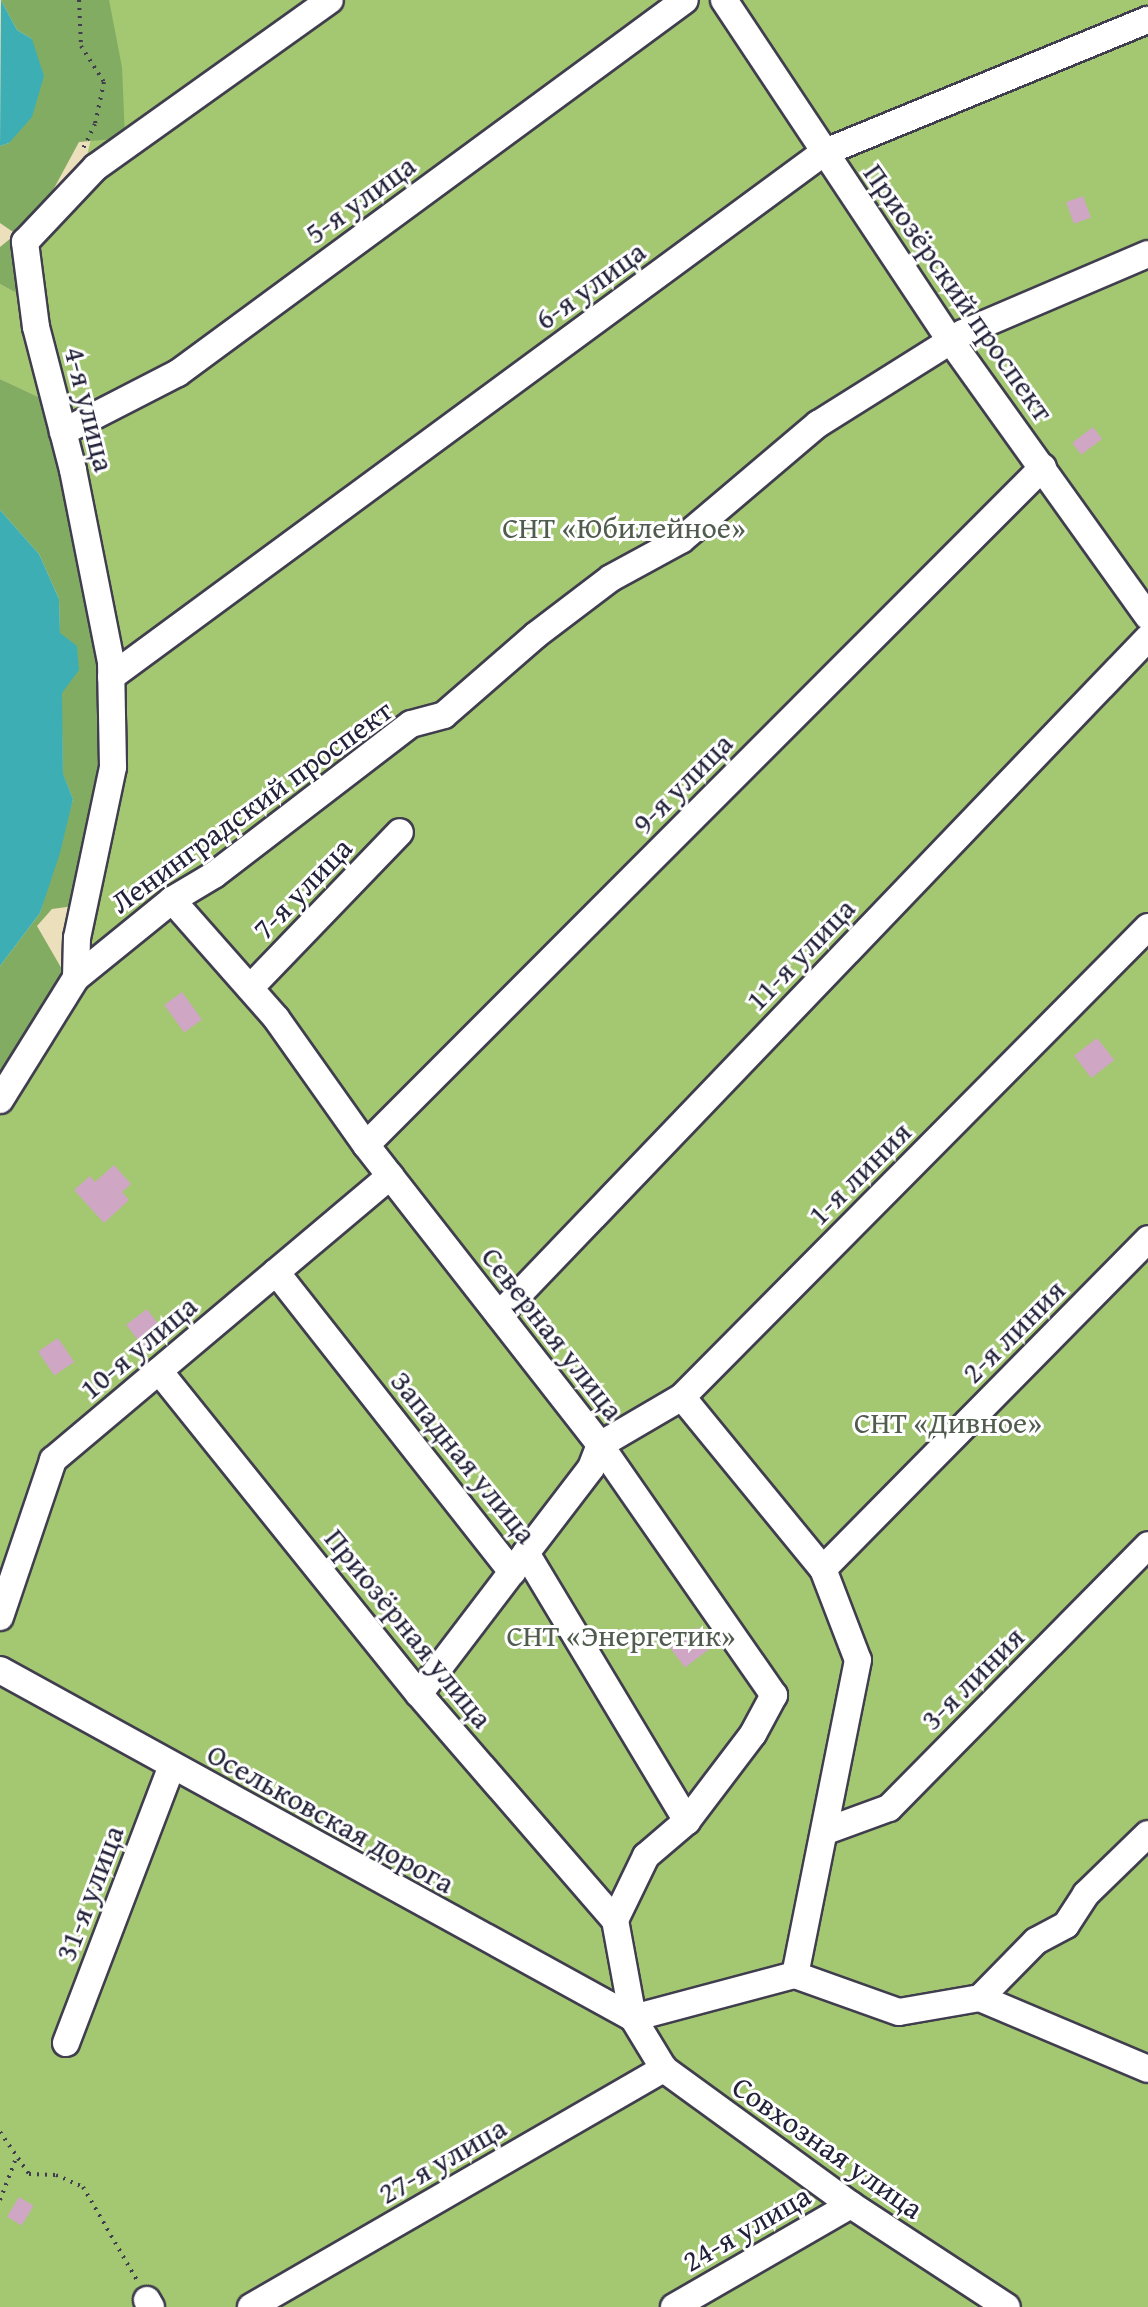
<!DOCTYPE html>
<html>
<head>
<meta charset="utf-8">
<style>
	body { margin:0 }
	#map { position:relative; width:1148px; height:2307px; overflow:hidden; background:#ebdfbc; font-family:"Gentium Book Plus",serif }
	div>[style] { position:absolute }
	.green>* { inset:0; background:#a4c771 }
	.forest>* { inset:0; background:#83ac63 }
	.water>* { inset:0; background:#3daeb4 }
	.building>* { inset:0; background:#cfa7c4; transform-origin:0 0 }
	.path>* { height:4px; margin-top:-2px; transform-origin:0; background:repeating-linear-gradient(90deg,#403e4e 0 2px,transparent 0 8px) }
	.roads { filter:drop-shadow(2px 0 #403e4e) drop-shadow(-2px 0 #403e4e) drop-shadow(0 2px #403e4e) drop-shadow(0 -2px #403e4e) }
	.minor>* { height:26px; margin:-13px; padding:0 13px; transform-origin:13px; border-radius:13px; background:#fff }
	span { translate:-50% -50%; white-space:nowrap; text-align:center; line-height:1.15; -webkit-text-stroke:6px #fff; paint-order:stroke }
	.street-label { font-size:30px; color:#22223b }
	.park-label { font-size:30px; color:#505c4e }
</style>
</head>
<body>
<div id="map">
	<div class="green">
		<i style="clip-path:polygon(92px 0,1148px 0,1148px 919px,692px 1399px,1148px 925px,1148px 2307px,0 2307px,0 1107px,76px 978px,113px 767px,25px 261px,84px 169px,104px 82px)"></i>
		<i style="clip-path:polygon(0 284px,20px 295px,47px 401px,0 379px)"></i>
	</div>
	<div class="forest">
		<i style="clip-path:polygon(1px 0,109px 0,122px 67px,125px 138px,79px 142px,52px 192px,29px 219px,20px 295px,0 284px,0 247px,16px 234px,0 223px,0 146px,9px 143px,32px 39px,17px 30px)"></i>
		<i style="clip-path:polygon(0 379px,47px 401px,112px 647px,113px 767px,74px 906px,52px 909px,37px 926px,63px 971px,61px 980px,0 1073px,0 966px,40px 913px,73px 799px,63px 775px,59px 599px,39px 554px,0 510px)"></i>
	</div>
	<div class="water">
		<i style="clip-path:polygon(1px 0,17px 30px,32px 39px,44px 76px,32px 117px,9px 143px,0 146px)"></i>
		<i style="clip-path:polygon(0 510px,39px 554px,59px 599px,60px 633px,77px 646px,79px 670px,62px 693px,63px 774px,73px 799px,60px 853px,40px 913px,0 966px)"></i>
	</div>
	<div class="building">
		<i style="left:1083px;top:196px;width:23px;height:18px;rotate:70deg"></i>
		<i style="left:1093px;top:427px;width:15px;height:26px;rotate:53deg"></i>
		<i style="left:182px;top:992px;width:34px;height:22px;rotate:54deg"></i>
		<i style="left:1097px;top:1038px;width:28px;height:29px;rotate:52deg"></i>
		<i style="clip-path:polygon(114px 1165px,131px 1184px,122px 1192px,129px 1200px,104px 1223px,74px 1190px,90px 1176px,95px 1182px)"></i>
		<i style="left:147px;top:1309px;width:30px;height:26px;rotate:53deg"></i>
		<i style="left:58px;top:1338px;width:29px;height:24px;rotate:56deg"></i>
		<i style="left:697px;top:1627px;width:25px;height:34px;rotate:53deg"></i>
		<i style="left:19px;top:2197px;width:17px;height:23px;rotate:31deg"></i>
	</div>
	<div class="path">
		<i style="left:79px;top:0;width:46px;rotate:87.5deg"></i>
		<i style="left:81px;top:46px;width:43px;rotate:57.4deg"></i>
		<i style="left:104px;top:82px;width:43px;rotate:102.1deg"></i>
		<i style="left:95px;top:124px;width:30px;rotate:116deg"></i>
		<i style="left:0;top:2132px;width:51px;rotate:55.4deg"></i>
		<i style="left:29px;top:2174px;width:27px;rotate:2deg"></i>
		<i style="left:56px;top:2175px;width:30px;rotate:24deg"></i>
		<i style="left:83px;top:2187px;width:108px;rotate:59.9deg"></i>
		<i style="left:0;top:2200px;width:42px;rotate:-69deg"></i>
	</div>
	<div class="roads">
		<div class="minor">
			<i style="left:724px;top:0;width:408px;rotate:56.4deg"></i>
			<i style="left:950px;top:340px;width:340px;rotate:54.4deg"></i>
			<i style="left:63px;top:432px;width:129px;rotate:-27.2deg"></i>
			<i style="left:178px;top:373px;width:629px;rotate:-36.34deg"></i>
			<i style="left:111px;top:677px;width:884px;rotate:-36.35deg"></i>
			<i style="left:823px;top:153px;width:351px;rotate:-22.3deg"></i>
			<i style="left:172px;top:900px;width:157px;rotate:48.6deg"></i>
			<i style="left:276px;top:1018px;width:156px;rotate:54.7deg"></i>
			<i style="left:366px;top:1145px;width:380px;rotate:52deg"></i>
			<i style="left:600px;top:1445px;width:305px;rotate:55.2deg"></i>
			<i style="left:774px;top:1695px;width:44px;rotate:118.3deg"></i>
			<i style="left:753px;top:1734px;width:109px;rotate:127.2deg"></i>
			<i style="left:687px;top:1821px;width:54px;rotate:139.5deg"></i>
			<i style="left:646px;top:1856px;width:71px;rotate:115.8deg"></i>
			<i style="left:615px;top:1920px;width:100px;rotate:79.6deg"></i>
			<i style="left:633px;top:2018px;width:60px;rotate:58.7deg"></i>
			<i style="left:664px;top:2069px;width:231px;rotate:36deg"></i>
			<i style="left:851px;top:2205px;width:186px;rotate:33.2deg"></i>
			<i style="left:76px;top:978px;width:40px;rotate:-88.6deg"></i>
			<i style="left:77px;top:938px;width:175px;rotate:-78.1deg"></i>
			<i style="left:113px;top:767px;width:105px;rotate:-91.1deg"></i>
			<i style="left:111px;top:662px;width:196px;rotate:-101.2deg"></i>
			<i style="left:73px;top:470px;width:148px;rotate:-104.5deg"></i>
			<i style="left:36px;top:327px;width:86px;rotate:-97.4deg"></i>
			<i style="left:25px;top:242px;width:103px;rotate:-46.6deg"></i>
			<i style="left:96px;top:167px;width:287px;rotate:-35.5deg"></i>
			<i style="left:250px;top:988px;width:216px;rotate:-46.1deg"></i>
			<i style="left:0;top:1100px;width:144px;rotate:-58.1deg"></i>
			<i style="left:76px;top:978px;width:124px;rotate:-39.1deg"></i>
			<i style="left:172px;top:900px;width:49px;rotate:-30.8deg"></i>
			<i style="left:214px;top:875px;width:248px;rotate:-37.5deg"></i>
			<i style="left:411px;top:724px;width:34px;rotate:-15deg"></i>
			<i style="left:444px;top:715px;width:122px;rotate:-41deg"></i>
			<i style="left:536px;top:635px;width:94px;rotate:-37.2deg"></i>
			<i style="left:611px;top:578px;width:80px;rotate:-28.5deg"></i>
			<i style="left:681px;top:540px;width:180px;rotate:-40.3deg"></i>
			<i style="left:818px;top:424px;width:171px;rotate:-32.1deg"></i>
			<i style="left:963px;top:333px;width:201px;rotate:-23.1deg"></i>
			<i style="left:366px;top:1145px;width:958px;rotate:-45.04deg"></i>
			<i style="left:276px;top:1272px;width:382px;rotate:51.8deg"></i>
			<i style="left:512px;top:1572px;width:24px;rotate:-54deg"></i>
			<i style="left:526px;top:1553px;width:313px;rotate:59deg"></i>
			<i style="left:499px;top:1315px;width:938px;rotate:-46.21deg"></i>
			<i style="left:159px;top:1371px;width:415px;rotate:51.2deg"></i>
			<i style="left:419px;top:1694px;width:299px;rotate:49.1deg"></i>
			<i style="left:682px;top:1397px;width:222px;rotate:50.7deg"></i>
			<i style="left:823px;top:1569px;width:97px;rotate:69deg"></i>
			<i style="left:858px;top:1660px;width:321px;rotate:101.3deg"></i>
			<i style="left:526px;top:1553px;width:107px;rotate:-52.6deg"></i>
			<i style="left:591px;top:1468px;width:25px;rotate:-69deg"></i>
			<i style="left:600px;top:1445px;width:95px;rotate:-30.3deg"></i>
			<i style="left:682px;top:1397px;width:662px;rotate:-45.24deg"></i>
			<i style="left:823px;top:1569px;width:463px;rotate:-45.4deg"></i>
			<i style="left:0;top:1617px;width:166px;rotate:-71.3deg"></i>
			<i style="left:53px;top:1460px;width:441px;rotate:-40.1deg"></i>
			<i style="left:0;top:1670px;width:722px;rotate:28.8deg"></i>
			<i style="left:419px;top:1694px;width:153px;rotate:-52.7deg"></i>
			<i style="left:826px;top:1831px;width:67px;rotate:-20.1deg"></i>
			<i style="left:889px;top:1808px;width:369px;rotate:-45.4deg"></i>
			<i style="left:980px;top:1998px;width:80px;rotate:-45.5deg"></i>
			<i style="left:1036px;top:1941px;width:34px;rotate:-28deg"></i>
			<i style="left:1066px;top:1925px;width:37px;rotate:-57deg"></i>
			<i style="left:1086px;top:1894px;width:86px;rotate:-44.1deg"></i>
			<i style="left:633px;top:2018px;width:168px;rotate:-14.9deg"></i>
			<i style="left:795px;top:1975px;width:110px;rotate:19.6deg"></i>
			<i style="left:899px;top:2012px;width:82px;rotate:-9.8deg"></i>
			<i style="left:980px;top:1998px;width:182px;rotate:22.9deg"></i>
			<i style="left:66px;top:2043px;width:297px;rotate:-69.1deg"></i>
			<i style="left:147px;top:2300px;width:8px;rotate:60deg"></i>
			<i style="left:251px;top:2307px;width:477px;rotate:-30deg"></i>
			<i style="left:674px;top:2307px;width:204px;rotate:-30deg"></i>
		</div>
	</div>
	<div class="street-label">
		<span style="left:360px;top:199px;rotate:-36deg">5-я улица</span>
		<span style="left:590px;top:285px;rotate:-36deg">6-я улица</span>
		<span style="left:959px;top:292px;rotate:55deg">Приозёрский проспект</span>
		<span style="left:90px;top:409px;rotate:76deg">4-я улица</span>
		<span style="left:682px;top:783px;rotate:-45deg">9-я улица</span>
		<span style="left:251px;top:806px;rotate:-36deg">Ленинградский проспект</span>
		<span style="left:302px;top:888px;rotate:-46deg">7-я улица</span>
		<span style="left:800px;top:954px;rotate:-46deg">11-я улица</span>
		<span style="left:859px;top:1173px;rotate:-45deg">1-я линия</span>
		<span style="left:1013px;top:1331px;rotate:-45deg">2-я линия</span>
		<span style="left:553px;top:1333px;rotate:52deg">Северная улица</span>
		<span style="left:138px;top:1347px;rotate:-40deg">10-я улица</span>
		<span style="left:464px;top:1457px;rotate:51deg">Западная улица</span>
		<span style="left:409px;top:1628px;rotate:51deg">Приозёрная улица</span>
		<span style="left:972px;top:1678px;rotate:-45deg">3-я линия</span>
		<span style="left:331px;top:1818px;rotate:29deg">Осельковская дорога</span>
		<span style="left:89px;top:1893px;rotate:-69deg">31-я улица</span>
		<span style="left:828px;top:2147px;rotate:35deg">Совхозная улица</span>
		<span style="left:442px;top:2160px;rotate:-30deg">27-я улица</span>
		<span style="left:746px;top:2228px;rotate:-30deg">24-я улица</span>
	</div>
	<div class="park-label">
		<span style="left:624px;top:527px">СНТ «Юбилейное»</span>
		<span style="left:948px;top:1422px">СНТ «Дивное»</span>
		<span style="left:621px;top:1635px">СНТ «Энергетик»</span>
	</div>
</div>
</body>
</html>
